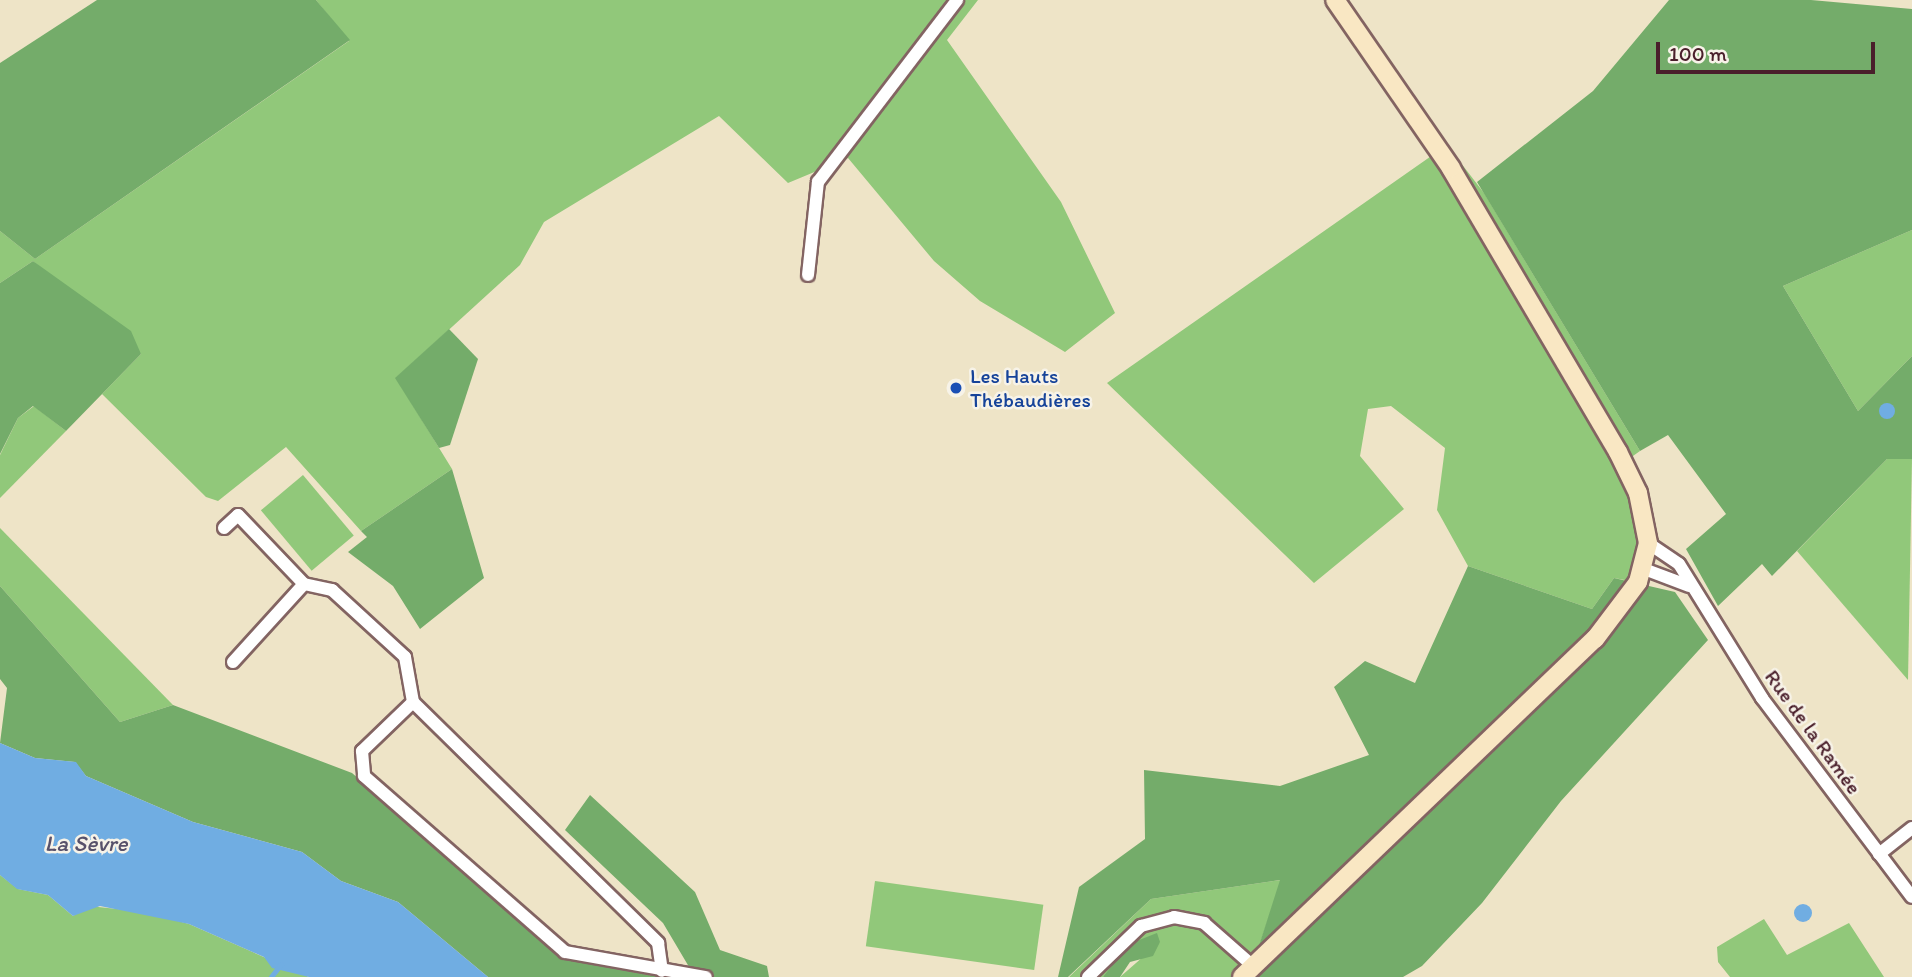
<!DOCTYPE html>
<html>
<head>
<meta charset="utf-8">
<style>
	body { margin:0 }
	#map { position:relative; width:1912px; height:977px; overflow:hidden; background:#eee4c7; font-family:Itim,sans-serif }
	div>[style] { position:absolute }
	.green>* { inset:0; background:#91c87a; transform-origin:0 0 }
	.forest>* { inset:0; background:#74ac6a }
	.water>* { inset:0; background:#70ade2 }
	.round { border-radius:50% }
	.stream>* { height:4.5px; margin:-2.25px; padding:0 2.25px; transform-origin:2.25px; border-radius:2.25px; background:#70ade2 }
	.roads { filter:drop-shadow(2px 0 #836462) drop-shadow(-2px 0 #836462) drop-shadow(0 2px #836462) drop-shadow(0 -2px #836462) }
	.minor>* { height:12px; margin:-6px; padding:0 6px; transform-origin:6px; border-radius:6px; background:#fff }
	.secondary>* { height:18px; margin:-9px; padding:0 9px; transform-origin:9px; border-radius:9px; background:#f9e7c3 }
	.dots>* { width:19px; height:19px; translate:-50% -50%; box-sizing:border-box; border:4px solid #f7f3e8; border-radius:50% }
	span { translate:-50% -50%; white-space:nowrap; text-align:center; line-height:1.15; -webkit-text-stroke:5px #f7f3e8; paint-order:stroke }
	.transit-label { font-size:21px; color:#164399 }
	.left { translate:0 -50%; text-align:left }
	.street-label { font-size:21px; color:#4a1f2b }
	.water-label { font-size:23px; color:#57516b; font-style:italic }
	.scale { position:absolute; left:1656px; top:42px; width:219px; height:32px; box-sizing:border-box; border:4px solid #4a1f2b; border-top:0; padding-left:9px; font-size:21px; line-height:24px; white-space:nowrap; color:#4a1f2b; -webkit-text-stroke:5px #f7f3e8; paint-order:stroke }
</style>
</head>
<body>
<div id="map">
	<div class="green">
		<i style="clip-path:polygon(316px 0,978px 0,947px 40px,1061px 202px,1115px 313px,1065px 352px,980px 301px,934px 261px,848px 158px,788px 183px,719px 116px,544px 222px,520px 265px,396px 378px,452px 469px,361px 531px,286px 447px,218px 501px,206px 497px,102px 394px,141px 354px,33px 261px,0 283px,0 231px,35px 259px,349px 41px)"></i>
		<i style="clip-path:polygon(1447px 145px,1484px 193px,1640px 451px,1616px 468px,1641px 527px,1630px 581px,1614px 578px,1592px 609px,1468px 566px,1437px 510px,1445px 448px,1391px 406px,1368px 409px,1360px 456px,1404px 509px,1314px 583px,1107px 383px)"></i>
		<i style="clip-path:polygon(1912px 230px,1912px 356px,1858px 411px,1783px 286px)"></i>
		<i style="clip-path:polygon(34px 406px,66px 431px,0 498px,0 455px,18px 418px)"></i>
		<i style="clip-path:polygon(1887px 459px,1912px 459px,1908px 680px,1797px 551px)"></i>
		<i style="left:303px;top:475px;width:79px;height:55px;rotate:50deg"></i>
		<i style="clip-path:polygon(0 528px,173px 705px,120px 722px,0 586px)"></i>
		<i style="clip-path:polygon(0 875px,18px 889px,48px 895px,73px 916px,89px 906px,145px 912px,189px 924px,309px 977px,0 977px)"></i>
		<i style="clip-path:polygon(1281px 880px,1249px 977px,1120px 977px,1160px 942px,1103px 977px,1069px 977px,1151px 899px)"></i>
		<i style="left:875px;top:881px;width:170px;height:66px;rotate:8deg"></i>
		<i style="clip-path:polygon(1764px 919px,1787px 955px,1849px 923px,1884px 977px,1730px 977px,1718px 962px,1717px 947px)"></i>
	</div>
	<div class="forest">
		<i style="clip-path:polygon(97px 0,316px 0,350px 40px,35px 259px,0 231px,0 63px)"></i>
		<i style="clip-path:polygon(1669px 0,1811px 0,1912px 9px,1912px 230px,1783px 286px,1858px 411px,1912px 356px,1912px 459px,1887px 459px,1772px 576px,1762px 564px,1718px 606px,1686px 549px,1726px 514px,1668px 435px,1640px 451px,1477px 182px,1593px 91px)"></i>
		<i style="clip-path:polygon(33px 261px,131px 331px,141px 354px,66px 431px,33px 406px,18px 418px,0 454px,0 283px)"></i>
		<i style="clip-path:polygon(449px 329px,478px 359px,450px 445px,439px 448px,395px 378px)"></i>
		<i style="clip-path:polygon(452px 469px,484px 578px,420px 629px,393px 586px,348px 552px,367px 537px,361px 531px)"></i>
		<i style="clip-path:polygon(1468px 566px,1592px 609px,1614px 578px,1675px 592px,1708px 640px,1561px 801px,1482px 903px,1422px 966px,1403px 977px,1249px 977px,1280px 880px,1151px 899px,1068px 977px,1058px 977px,1079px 887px,1145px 839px,1144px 770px,1280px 786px,1369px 755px,1334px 687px,1365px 661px,1415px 683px)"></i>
		<i style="clip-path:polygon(0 586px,120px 722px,173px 705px,352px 773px,566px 960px,660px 977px,488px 977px,398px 902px,341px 881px,302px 852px,193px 822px,86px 776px,75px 762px,35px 758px,0 743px,7px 688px,0 679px)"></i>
		<i style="clip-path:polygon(590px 795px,695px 892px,720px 950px,767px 966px,769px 977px,695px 977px,663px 923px,565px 830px)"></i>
		<i style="clip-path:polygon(1157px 933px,1160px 942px,1153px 956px,1130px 962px,1120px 977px,1103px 977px,1129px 944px)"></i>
	</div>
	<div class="water">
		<i class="round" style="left:1879px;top:403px;width:16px;height:16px"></i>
		<i style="clip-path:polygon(0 743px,35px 758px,76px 762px,86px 776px,193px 822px,302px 852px,341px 881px,398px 902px,488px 977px,309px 977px,272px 968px,264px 957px,189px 924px,100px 906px,73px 916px,48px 895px,17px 889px,0 875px)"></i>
		<i class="round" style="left:1794px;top:904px;width:18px;height:18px"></i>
	</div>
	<div class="stream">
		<i style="left:271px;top:977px;width:16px;rotate:-52deg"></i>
	</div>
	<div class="roads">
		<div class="minor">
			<i style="left:808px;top:275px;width:94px;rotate:-83.9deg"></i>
			<i style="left:818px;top:182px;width:229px;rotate:-52.6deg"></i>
			<i style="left:224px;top:528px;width:19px;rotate:-43deg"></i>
			<i style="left:238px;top:515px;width:95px;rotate:46.3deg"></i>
			<i style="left:1648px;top:543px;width:37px;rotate:34deg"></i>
			<i style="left:1679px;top:564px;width:158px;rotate:58.2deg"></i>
			<i style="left:1762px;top:698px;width:249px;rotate:53deg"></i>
			<i style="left:1644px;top:569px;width:48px;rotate:20.7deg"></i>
			<i style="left:233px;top:662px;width:105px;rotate:-47.7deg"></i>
			<i style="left:304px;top:584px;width:29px;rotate:12deg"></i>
			<i style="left:332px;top:590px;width:99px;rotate:42.5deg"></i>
			<i style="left:405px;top:657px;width:46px;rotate:79.9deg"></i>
			<i style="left:413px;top:702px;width:71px;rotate:136.1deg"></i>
			<i style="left:362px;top:751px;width:25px;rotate:85deg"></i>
			<i style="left:364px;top:776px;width:267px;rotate:41.2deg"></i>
			<i style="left:565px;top:952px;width:143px;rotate:10.1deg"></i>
			<i style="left:413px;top:702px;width:344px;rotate:44.5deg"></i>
			<i style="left:658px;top:943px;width:28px;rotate:82deg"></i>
			<i style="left:1879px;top:854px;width:42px;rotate:-38.2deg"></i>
			<i style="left:1088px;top:977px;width:74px;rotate:-43.9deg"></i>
			<i style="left:1141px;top:926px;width:34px;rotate:-15deg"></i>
			<i style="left:1174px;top:917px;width:31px;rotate:11deg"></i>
			<i style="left:1204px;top:923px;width:64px;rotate:41.2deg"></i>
		</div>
		<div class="secondary">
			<i style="left:1242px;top:977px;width:489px;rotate:-43.8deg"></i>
			<i style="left:1595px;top:639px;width:71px;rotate:-53deg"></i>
			<i style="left:1638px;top:582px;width:40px;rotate:-75.6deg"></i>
			<i style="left:1648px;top:543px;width:51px;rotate:-101.3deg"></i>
			<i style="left:1638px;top:493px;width:46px;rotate:-116deg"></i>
			<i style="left:1618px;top:452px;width:329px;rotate:-120.5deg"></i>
			<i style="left:1451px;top:168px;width:204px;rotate:-124.6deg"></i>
		</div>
	</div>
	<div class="dots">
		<i style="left:956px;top:388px;background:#1a4fb4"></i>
	</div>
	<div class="transit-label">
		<span class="left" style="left:970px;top:388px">Les Hauts<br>Thébaudières</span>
	</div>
	<div class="street-label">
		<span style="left:1813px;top:732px;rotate:54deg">Rue de la Ramée</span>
	</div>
	<div class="water-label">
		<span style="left:86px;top:843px">La Sèvre</span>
	</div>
	<div class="scale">100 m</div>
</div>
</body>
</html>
